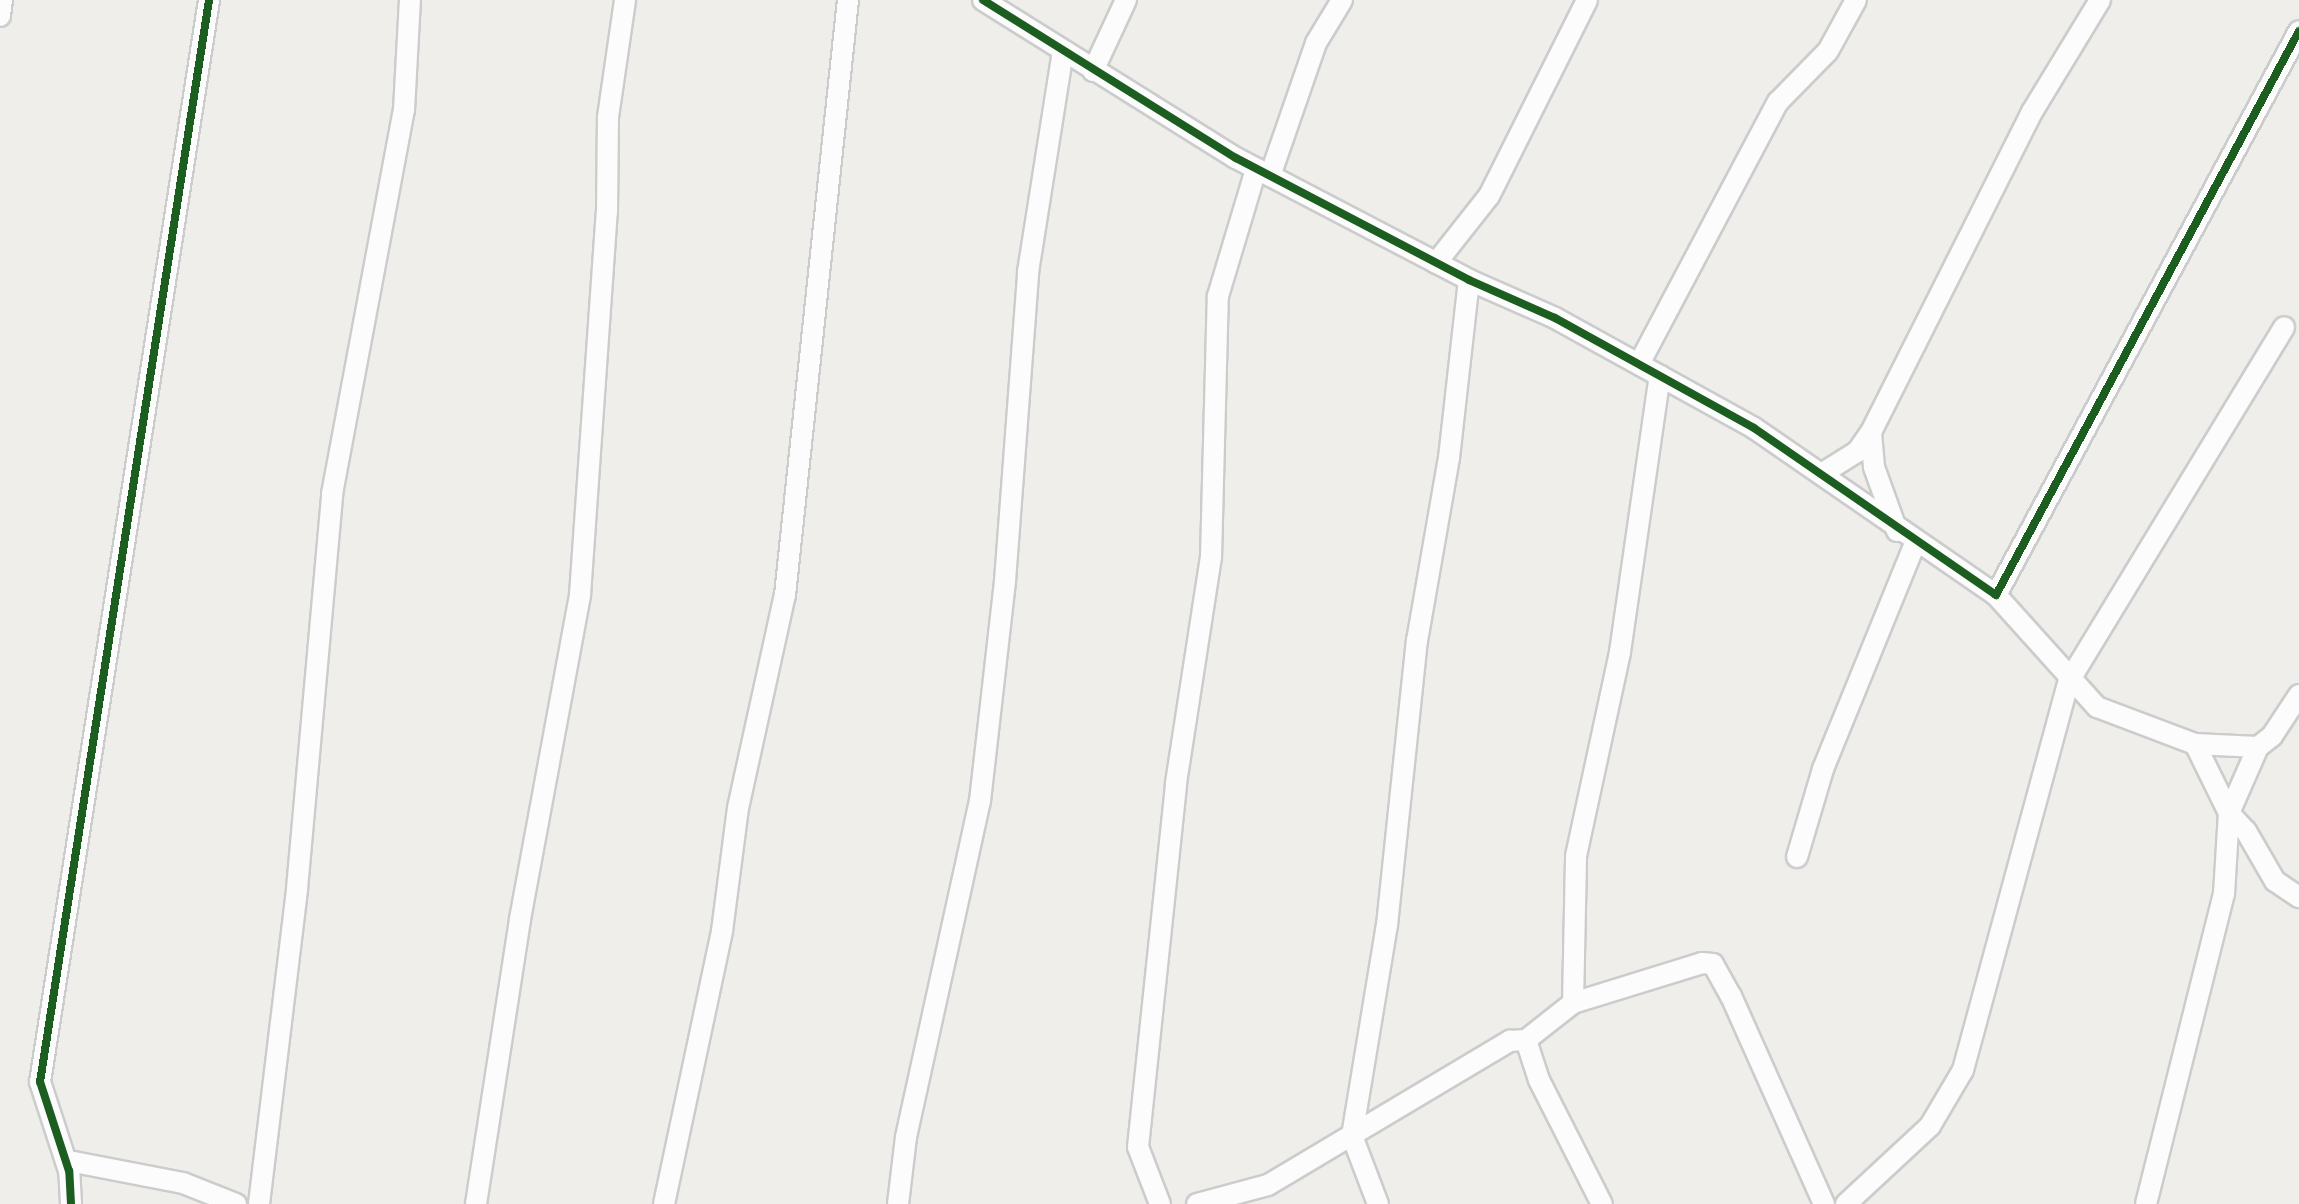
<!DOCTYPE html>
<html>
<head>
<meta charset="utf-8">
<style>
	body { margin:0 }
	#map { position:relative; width:2299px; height:1204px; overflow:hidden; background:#efeeea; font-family:"Archivo Narrow",sans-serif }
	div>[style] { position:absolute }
	.roads { filter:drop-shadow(2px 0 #cbcccc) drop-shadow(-2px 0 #cbcccc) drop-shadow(0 2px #cbcccc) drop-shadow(0 -2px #cbcccc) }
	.minor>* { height:20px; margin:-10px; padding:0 10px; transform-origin:10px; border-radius:10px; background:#fdfcfc }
	.cycleway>* { height:8px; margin:-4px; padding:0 4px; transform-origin:4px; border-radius:4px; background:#1b5e20 }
	span { translate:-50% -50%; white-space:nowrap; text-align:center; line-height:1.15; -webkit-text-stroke:6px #fff; paint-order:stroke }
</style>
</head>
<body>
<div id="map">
	<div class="roads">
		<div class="minor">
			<i style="left:983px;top:0;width:298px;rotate:32deg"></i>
			<i style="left:1236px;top:158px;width:263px;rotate:27.6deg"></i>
			<i style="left:1469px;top:280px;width:94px;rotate:23.8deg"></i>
			<i style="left:1555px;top:318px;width:227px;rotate:28.9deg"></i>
			<i style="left:1754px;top:428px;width:294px;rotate:34.6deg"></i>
			<i style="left:1996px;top:595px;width:640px;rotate:-61.75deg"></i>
			<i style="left:0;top:16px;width:16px;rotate:-83deg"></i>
			<i style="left:1093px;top:71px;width:78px;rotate:-65.1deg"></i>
			<i style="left:1270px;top:176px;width:141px;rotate:-70.9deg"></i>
			<i style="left:1316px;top:43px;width:50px;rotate:-58.8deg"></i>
			<i style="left:1436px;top:263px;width:85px;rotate:-51.7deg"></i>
			<i style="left:1489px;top:196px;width:219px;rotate:-63.4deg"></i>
			<i style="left:1639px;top:364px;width:297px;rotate:-62.1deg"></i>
			<i style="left:1778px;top:102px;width:71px;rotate:-45.6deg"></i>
			<i style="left:1828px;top:51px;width:58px;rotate:-61.2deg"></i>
			<i style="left:1823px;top:473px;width:40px;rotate:-32deg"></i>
			<i style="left:1857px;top:452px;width:24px;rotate:-55deg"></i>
			<i style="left:1897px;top:531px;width:68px;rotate:-109.8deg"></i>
			<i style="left:1874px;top:467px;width:35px;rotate:-95deg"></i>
			<i style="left:1871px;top:432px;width:358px;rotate:-63.3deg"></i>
			<i style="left:2032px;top:112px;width:131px;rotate:-58.7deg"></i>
			<i style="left:1996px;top:595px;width:151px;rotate:48deg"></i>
			<i style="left:2097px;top:707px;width:105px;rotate:20.7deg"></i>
			<i style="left:2195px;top:744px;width:63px;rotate:2.7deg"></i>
			<i style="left:2258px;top:747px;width:18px;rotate:-38deg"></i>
			<i style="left:2272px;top:736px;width:49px;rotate:-56.6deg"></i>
			<i style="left:2258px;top:747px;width:72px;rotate:113.7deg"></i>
			<i style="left:2229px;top:813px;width:25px;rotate:47deg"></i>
			<i style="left:2246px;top:831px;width:58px;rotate:59.9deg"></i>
			<i style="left:2275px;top:881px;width:29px;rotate:34deg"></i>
			<i style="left:1797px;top:857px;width:92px;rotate:-73.5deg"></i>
			<i style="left:1823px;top:769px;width:244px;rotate:-67.8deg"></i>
			<i style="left:1573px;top:1003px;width:147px;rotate:-88.8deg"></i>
			<i style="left:1576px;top:856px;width:209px;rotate:-77.8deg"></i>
			<i style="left:1620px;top:652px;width:279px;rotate:-81.8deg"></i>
			<i style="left:1526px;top:1040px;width:42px;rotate:72deg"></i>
			<i style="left:1539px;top:1080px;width:139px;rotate:63.1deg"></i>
			<i style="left:69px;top:1171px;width:10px;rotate:-61deg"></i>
			<i style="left:74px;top:1162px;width:111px;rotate:10.9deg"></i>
			<i style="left:183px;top:1183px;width:57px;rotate:21.6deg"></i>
			<i style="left:71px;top:1204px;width:33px;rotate:-93deg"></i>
			<i style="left:69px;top:1171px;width:94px;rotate:-108deg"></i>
			<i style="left:40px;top:1082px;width:1095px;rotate:-81.12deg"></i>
			<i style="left:259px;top:1204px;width:317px;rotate:-83.1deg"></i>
			<i style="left:297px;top:889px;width:397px;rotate:-84.9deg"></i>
			<i style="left:332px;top:494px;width:391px;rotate:-79.4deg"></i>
			<i style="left:404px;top:110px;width:110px;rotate:-86.9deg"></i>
			<i style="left:476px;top:1204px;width:288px;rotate:-81.2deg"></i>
			<i style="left:520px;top:919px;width:330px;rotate:-79.5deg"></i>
			<i style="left:580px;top:595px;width:384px;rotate:-86deg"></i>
			<i style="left:607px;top:212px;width:95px;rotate:-89.4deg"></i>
			<i style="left:608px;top:117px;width:118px;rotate:-81.7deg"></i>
			<i style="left:664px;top:1204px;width:279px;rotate:-78deg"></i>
			<i style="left:722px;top:931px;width:124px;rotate:-82.6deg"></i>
			<i style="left:738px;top:808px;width:218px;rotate:-77.6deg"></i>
			<i style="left:785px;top:595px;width:598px;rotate:-83.96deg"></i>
			<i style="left:898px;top:1204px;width:67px;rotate:-83.2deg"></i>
			<i style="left:906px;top:1137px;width:344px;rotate:-77.6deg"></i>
			<i style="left:980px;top:801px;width:221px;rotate:-83.5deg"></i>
			<i style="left:1005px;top:581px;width:310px;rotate:-85.7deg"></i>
			<i style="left:1028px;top:272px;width:223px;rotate:-81deg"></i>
			<i style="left:1160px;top:1204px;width:61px;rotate:-111.1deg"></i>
			<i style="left:1138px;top:1147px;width:366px;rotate:-84deg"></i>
			<i style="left:1176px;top:783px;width:229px;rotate:-81.2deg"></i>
			<i style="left:1211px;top:557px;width:261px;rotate:-88.5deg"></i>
			<i style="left:1218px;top:296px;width:133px;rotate:-73.3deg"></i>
			<i style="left:1197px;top:1204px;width:73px;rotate:-15deg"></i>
			<i style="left:1268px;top:1185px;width:282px;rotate:-30.8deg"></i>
			<i style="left:1510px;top:1041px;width:16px;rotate:-4deg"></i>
			<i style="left:1526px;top:1040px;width:60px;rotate:-38.2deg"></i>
			<i style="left:1573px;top:1003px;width:135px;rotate:-17.2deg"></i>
			<i style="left:1702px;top:963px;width:11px;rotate:5deg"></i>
			<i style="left:1713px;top:964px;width:37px;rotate:61deg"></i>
			<i style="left:1731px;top:996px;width:228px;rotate:65.9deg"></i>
			<i style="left:1378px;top:1204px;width:73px;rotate:-110.9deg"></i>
			<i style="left:1352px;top:1136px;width:214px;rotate:-80.6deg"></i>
			<i style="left:1387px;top:925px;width:286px;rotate:-84deg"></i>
			<i style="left:1417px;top:641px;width:186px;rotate:-80.1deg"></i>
			<i style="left:1449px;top:458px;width:179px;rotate:-83.6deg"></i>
			<i style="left:1846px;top:1204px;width:115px;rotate:-42.9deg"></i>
			<i style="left:1930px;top:1126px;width:65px;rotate:-59.5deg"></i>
			<i style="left:1963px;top:1070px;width:403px;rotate:-74.8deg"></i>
			<i style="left:2069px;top:681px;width:414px;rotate:-58.7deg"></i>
			<i style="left:2146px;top:1204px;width:320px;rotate:-75.9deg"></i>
			<i style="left:2224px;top:894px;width:81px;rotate:-86.5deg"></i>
			<i style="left:2229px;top:813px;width:77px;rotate:-116.2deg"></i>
		</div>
	</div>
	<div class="cycleway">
		<i style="left:983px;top:0;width:298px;rotate:32deg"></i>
		<i style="left:1236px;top:158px;width:263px;rotate:27.6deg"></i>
		<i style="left:1469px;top:280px;width:94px;rotate:23.8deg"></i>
		<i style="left:1555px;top:318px;width:227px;rotate:28.9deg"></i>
		<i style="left:1754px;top:428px;width:294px;rotate:34.6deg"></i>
		<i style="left:1996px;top:595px;width:640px;rotate:-61.75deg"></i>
		<i style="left:71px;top:1204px;width:33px;rotate:-93deg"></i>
		<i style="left:69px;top:1171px;width:94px;rotate:-108deg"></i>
		<i style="left:40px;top:1082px;width:1095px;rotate:-81.12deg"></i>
	</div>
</div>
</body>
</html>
